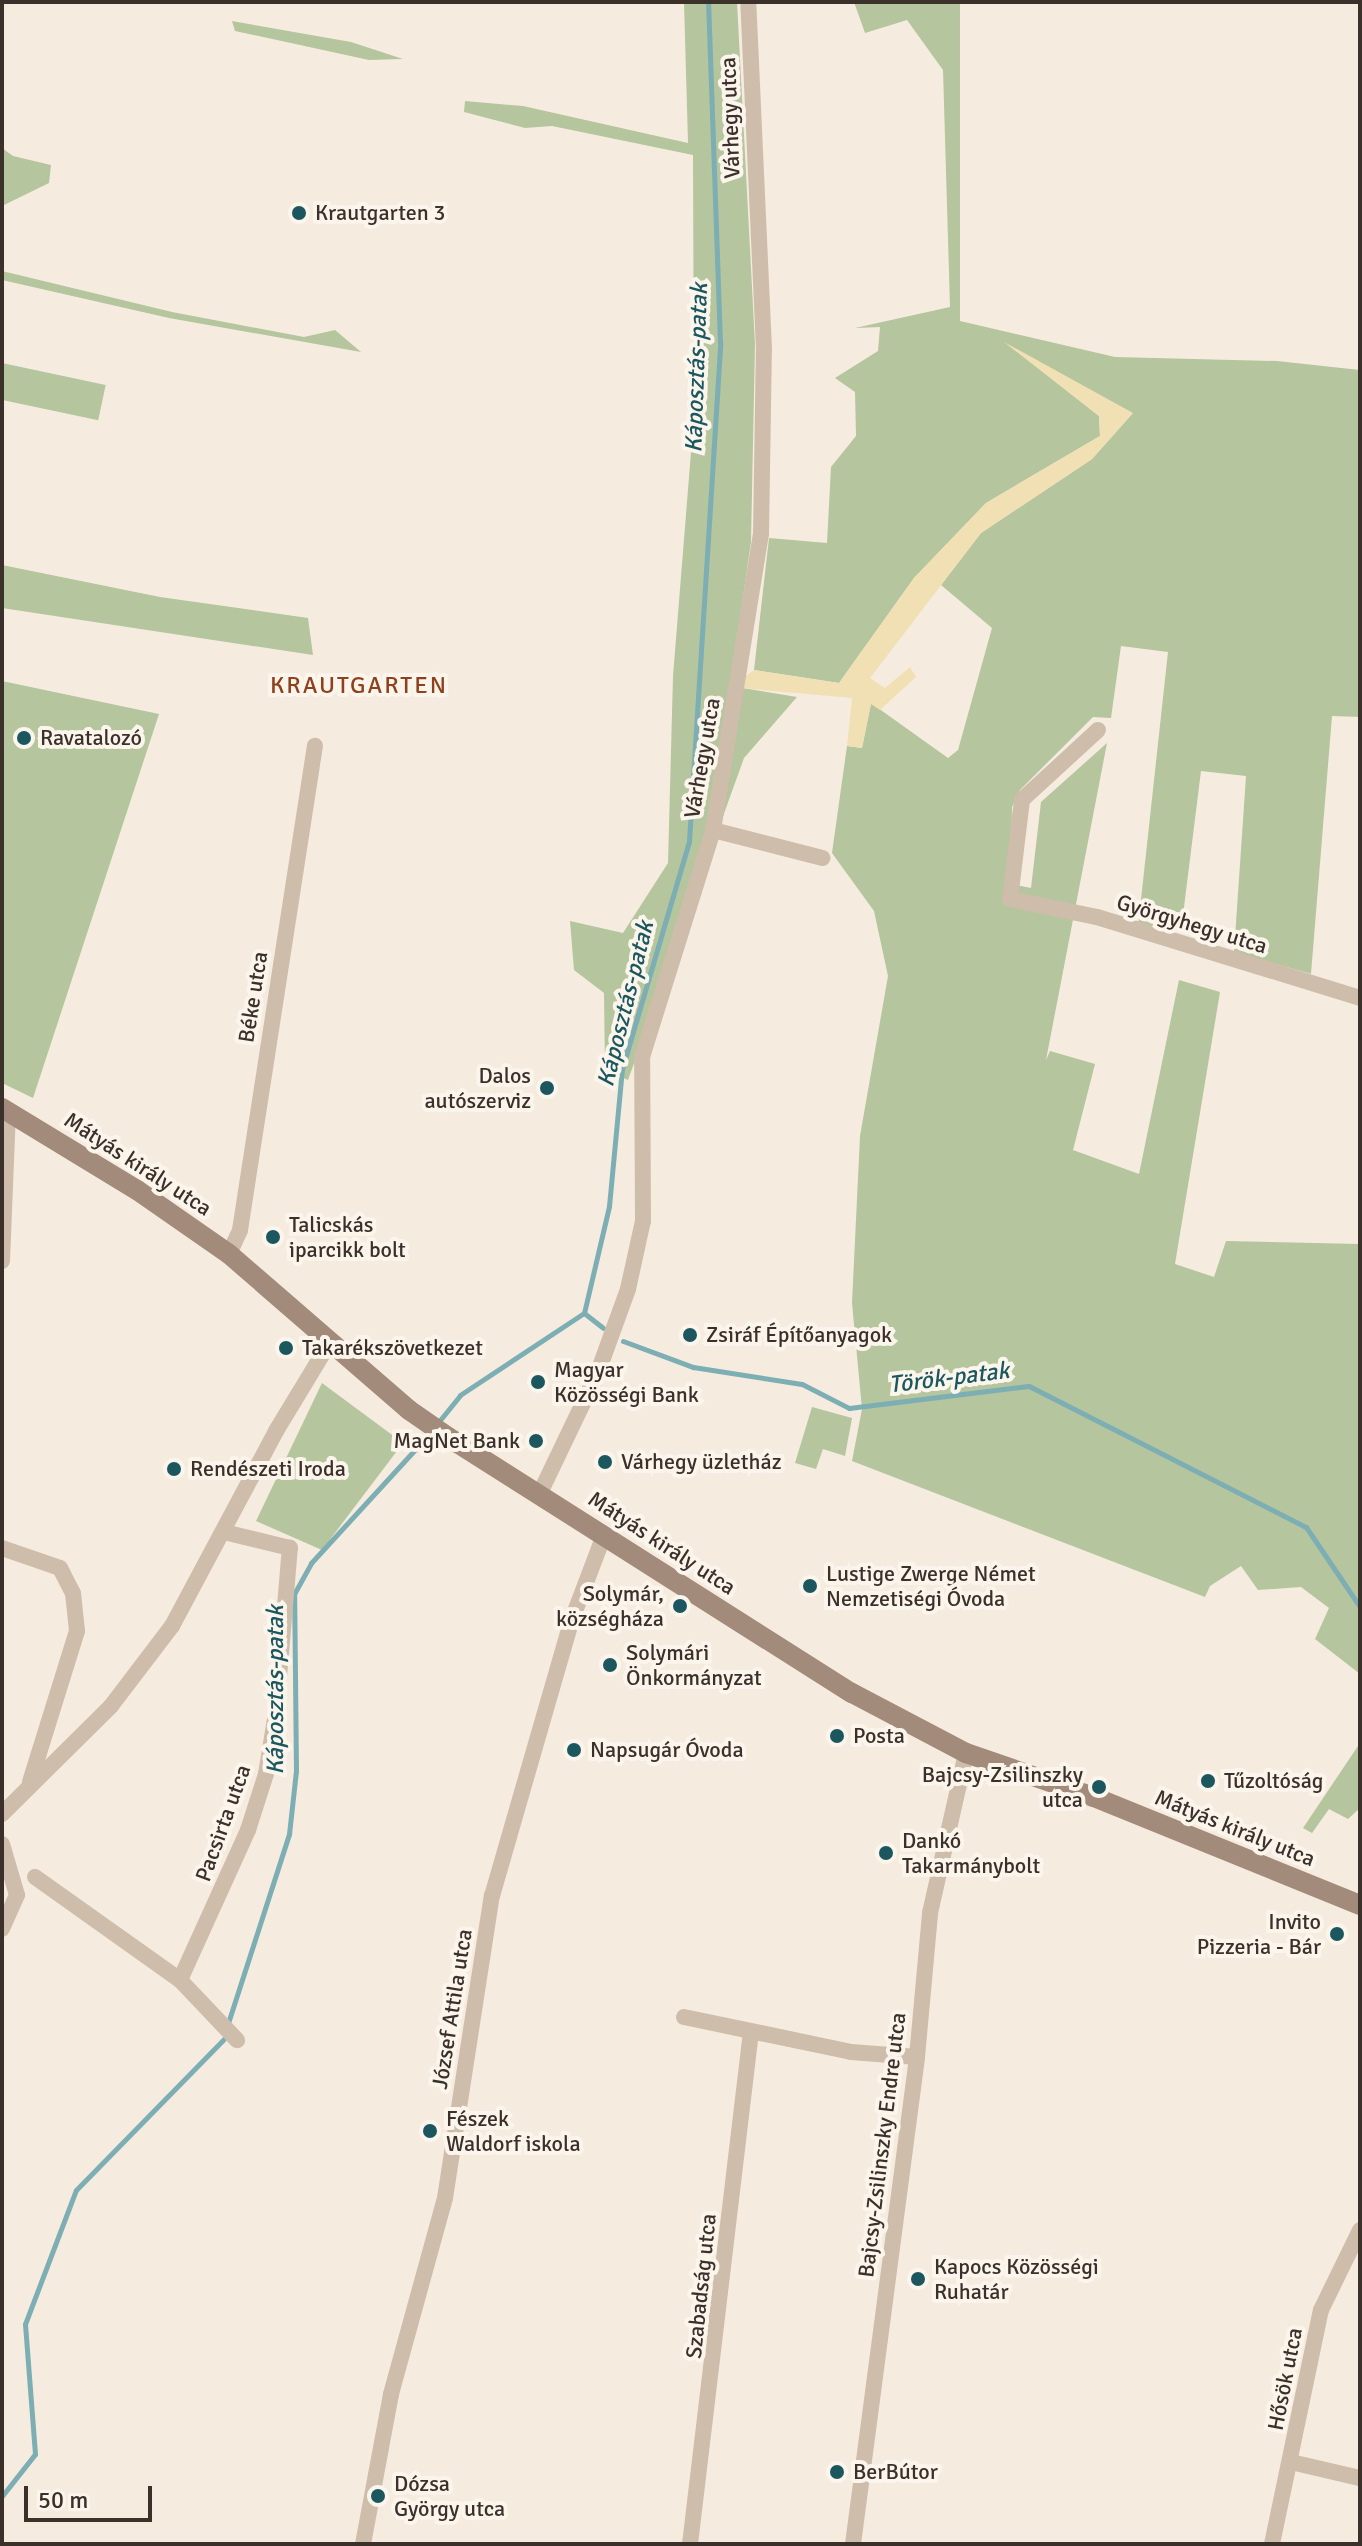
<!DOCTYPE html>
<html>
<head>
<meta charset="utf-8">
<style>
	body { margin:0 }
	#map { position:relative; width:1362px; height:2546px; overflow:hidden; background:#f5ecdf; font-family:Signika,sans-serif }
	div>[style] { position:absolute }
	.green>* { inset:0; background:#b5c59d; transform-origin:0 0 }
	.sand>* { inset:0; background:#f1e0b4 }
	.stream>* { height:5px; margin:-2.5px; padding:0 2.5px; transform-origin:2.5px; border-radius:2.5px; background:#7caeb4 }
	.minor>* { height:16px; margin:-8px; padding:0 8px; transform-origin:8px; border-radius:8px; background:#cebdaa }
	.secondary>* { height:20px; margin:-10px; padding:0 10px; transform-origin:10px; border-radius:10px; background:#a28b7a }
	.dots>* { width:22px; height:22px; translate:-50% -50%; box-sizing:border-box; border:4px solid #fbf5ec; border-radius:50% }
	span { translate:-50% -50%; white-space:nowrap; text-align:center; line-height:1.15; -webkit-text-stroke:8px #fbf5ec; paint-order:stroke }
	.street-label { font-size:22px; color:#3b302a }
	.poi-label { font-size:22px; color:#3b302a }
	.left { translate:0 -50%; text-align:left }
	.right { translate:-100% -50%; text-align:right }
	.water-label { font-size:24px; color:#1c5760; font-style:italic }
	.neighbourhood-label { font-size:24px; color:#90401d; letter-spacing:2px }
	.frame { position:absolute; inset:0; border:4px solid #3b302a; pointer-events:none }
	.scale { position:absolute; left:24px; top:2486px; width:128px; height:36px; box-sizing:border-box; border:4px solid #3b302a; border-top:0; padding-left:10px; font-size:24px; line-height:28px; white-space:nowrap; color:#3b302a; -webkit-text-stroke:6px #fbf5ec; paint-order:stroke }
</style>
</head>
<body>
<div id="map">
	<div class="green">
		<i style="clip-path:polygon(684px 2px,737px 2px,755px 344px,751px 542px,730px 686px,797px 697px,744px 758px,628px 1080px,605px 1070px,604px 993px,574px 970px,570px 921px,623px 933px,668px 863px,673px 676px,694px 415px,693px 155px,552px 126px,525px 128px,464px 112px,465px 101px,523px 106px,688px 143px)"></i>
		<i style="clip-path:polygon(854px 2px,960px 2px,960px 321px,1115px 357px,1277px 361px,1360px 370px,1360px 717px,1332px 716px,1311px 974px,1234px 952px,1246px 776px,1201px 771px,1181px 931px,1138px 927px,1168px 652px,1121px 646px,1111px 718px,1093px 717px,1020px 790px,1012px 807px,1011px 884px,1031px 888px,1041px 802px,1107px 743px,1046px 1060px,1050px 1051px,1095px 1064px,1073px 1150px,1139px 1174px,1179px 980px,1220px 992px,1175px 1264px,1214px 1277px,1226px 1241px,1359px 1244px,1360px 1240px,1360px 1674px,1315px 1639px,1329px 1608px,1301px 1587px,1258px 1590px,1241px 1566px,1210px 1586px,1205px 1597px,852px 1461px,862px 1409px,852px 1303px,860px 1136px,888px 976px,874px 911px,832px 853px,847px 746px,862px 748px,871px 703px,948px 758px,958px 750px,992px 628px,941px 585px,981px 533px,1092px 459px,1132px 414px,1010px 346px,1099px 416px,1100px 436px,986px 503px,914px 578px,839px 683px,754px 670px,769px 538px,827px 543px,831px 467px,856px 436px,855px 392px,835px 378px,878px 351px,880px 327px,855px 328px,950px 307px,943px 70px,907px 20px,865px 33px)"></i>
		<i style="clip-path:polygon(232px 21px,351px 42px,403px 59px,369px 60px,235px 31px)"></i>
		<i style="clip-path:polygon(2px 148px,13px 156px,51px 165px,49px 183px,2px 206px)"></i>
		<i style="clip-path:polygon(2px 271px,172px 312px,304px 337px,335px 330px,361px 352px,169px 318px,2px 280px)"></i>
		<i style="left:2px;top:363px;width:106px;height:36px;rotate:12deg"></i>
		<i style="clip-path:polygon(2px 565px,160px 597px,308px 618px,313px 655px,2px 608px)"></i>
		<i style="clip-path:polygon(2px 681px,159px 714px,33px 1098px,2px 1083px)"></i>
		<i style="clip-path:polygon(322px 1383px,403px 1443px,322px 1550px,256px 1521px)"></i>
		<i style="clip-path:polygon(812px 1407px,852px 1418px,845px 1456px,823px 1449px,816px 1469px,795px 1463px)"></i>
		<i style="clip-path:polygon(1360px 1743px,1360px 1808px,1348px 1819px,1329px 1809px,1312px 1833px,1303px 1828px)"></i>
	</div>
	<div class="sand">
		<i style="clip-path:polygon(1004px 342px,1133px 413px,1092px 459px,981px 533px,870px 678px,885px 688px,910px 667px,916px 677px,880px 710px,871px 704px,862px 748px,847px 746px,852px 698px,730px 687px,754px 670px,839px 683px,914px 578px,986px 503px,1100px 436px,1099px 416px)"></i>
	</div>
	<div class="stream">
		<i style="left:584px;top:1313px;width:24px;rotate:38deg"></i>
		<i style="left:623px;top:1341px;width:75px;rotate:20.4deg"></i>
		<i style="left:693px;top:1367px;width:110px;rotate:8.9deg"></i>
		<i style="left:802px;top:1384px;width:53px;rotate:27.1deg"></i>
		<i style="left:849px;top:1408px;width:181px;rotate:-7deg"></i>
		<i style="left:1029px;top:1386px;width:311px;rotate:27deg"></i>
		<i style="left:1306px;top:1527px;width:97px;rotate:56deg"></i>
		<i style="left:436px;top:1425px;width:38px;rotate:-51deg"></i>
		<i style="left:460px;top:1395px;width:149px;rotate:-33.5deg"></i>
		<i style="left:584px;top:1313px;width:110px;rotate:-76.8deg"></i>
		<i style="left:609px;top:1206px;width:138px;rotate:-84.6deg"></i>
		<i style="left:622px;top:1069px;width:238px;rotate:-73.6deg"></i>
		<i style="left:689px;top:841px;width:499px;rotate:-86.4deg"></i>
		<i style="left:720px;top:343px;width:341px;rotate:-92deg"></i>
		<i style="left:228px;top:2023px;width:199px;rotate:-72.1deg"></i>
		<i style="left:289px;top:1834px;width:63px;rotate:-83.7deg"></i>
		<i style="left:296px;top:1771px;width:177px;rotate:-90.6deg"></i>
		<i style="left:294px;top:1594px;width:35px;rotate:-61deg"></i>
		<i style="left:311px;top:1563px;width:176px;rotate:-47.5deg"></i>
		<i style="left:2px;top:2496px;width:53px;rotate:-51.8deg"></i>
		<i style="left:35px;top:2454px;width:130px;rotate:-94.4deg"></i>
		<i style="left:25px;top:2324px;width:143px;rotate:-69.2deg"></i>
		<i style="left:76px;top:2190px;width:211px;rotate:-45.6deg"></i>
	</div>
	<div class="minor">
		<i style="left:1098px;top:730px;width:103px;rotate:137.4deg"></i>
		<i style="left:1022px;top:800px;width:100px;rotate:96.9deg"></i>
		<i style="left:1010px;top:899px;width:89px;rotate:11.7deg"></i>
		<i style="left:1097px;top:917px;width:275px;rotate:17.1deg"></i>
		<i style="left:713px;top:830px;width:113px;rotate:14.4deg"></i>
		<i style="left:229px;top:1254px;width:26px;rotate:-65deg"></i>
		<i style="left:240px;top:1230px;width:490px;rotate:-81.2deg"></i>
		<i style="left:2px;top:1261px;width:150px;rotate:-87.7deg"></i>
		<i style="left:540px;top:1493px;width:134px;rotate:-64.4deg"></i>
		<i style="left:598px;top:1372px;width:88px;rotate:-70.1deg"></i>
		<i style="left:628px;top:1289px;width:70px;rotate:-77.6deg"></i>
		<i style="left:643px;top:1221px;width:164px;rotate:-90.3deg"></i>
		<i style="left:642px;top:1057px;width:238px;rotate:-72.6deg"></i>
		<i style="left:713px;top:830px;width:300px;rotate:-80.8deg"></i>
		<i style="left:761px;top:534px;width:185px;rotate:-89.1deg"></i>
		<i style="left:764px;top:349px;width:347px;rotate:-92.6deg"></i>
		<i style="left:2px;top:1548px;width:61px;rotate:19deg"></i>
		<i style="left:60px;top:1568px;width:28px;rotate:63deg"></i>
		<i style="left:73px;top:1593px;width:38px;rotate:84deg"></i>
		<i style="left:77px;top:1631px;width:158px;rotate:107.3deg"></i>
		<i style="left:2px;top:1814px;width:153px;rotate:-44.7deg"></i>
		<i style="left:111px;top:1706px;width:101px;rotate:-52.7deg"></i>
		<i style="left:172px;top:1626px;width:221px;rotate:-61.9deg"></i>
		<i style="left:276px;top:1431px;width:104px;rotate:-58.8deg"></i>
		<i style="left:2px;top:1844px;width:53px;rotate:73.6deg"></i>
		<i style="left:17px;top:1895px;width:37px;rotate:114deg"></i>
		<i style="left:35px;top:1877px;width:178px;rotate:35.4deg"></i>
		<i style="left:180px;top:1980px;width:83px;rotate:46.5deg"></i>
		<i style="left:180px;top:1980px;width:165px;rotate:-65.6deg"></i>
		<i style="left:248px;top:1830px;width:59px;rotate:-72.2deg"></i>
		<i style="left:266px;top:1774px;width:62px;rotate:-80.7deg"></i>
		<i style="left:276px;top:1713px;width:166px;rotate:-85.2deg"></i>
		<i style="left:290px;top:1548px;width:68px;rotate:-166.4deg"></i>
		<i style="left:684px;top:2017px;width:171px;rotate:11.8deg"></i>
		<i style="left:851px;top:2052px;width:66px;rotate:4.3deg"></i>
		<i style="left:1291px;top:2462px;width:71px;rotate:13.1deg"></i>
		<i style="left:363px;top:2544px;width:153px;rotate:-79.4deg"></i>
		<i style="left:391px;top:2394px;width:203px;rotate:-74.6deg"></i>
		<i style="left:445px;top:2198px;width:306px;rotate:-81.2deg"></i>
		<i style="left:492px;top:1896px;width:285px;rotate:-73.9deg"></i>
		<i style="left:571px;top:1622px;width:93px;rotate:-69.2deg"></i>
		<i style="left:690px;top:2544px;width:516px;rotate:-83.21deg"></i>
		<i style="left:853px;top:2544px;width:491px;rotate:-82.5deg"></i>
		<i style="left:917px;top:2057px;width:145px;rotate:-84.8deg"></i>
		<i style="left:930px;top:1913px;width:164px;rotate:-77.3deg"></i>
		<i style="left:1272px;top:2544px;width:239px;rotate:-78.2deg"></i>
		<i style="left:1321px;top:2310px;width:89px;rotate:-64deg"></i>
	</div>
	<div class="secondary">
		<i style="left:2px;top:1108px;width:158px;rotate:31.3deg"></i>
		<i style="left:137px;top:1190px;width:112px;rotate:34.8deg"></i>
		<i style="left:229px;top:1254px;width:238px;rotate:40.9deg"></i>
		<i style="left:409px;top:1410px;width:47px;rotate:34.7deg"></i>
		<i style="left:448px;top:1437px;width:478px;rotate:32.4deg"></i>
		<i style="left:852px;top:1693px;width:129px;rotate:27.8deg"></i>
		<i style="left:966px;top:1753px;width:135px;rotate:19deg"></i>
		<i style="left:1094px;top:1797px;width:287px;rotate:22.1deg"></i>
	</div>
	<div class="dots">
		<i style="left:299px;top:213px;background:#1c5760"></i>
		<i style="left:24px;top:738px;background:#1c5760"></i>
		<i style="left:547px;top:1088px;background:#1c5760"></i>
		<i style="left:273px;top:1237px;background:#1c5760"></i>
		<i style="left:690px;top:1335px;background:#1c5760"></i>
		<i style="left:286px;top:1348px;background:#1c5760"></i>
		<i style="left:538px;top:1382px;background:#1c5760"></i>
		<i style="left:536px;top:1441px;background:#1c5760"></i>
		<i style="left:605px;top:1462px;background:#1c5760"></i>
		<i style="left:174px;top:1469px;background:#1c5760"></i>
		<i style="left:810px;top:1586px;background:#1c5760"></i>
		<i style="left:680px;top:1606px;background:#1c5760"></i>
		<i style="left:610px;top:1665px;background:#1c5760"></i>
		<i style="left:837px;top:1736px;background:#1c5760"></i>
		<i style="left:574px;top:1750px;background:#1c5760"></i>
		<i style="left:1208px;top:1781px;background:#1c5760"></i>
		<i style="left:1099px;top:1787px;background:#1c5760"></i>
		<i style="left:886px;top:1853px;background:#1c5760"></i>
		<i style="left:1337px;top:1934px;background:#1c5760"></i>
		<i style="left:430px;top:2131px;background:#1c5760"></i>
		<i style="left:918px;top:2279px;background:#1c5760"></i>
		<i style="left:837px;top:2472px;background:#1c5760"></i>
		<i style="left:378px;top:2496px;background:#1c5760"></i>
	</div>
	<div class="street-label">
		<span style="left:730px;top:118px;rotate:-92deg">Várhegy utca</span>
		<span style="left:702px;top:758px;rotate:-80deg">Várhegy utca</span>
		<span style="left:1192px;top:924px;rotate:17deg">Györgyhegy utca</span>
		<span style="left:253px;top:997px;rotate:-81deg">Béke utca</span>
		<span style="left:138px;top:1164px;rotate:33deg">Mátyás király utca</span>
		<span style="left:662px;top:1543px;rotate:33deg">Mátyás király utca</span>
		<span style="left:223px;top:1823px;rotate:-70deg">Pacsirta utca</span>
		<span style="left:1235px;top:1828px;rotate:22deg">Mátyás király utca</span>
		<span style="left:452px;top:2009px;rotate:-81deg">József Attila utca</span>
		<span style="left:882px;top:2145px;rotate:-83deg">Bajcsy-Zsilinszky Endre utca</span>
		<span style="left:701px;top:2286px;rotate:-84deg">Szabadság utca</span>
		<span style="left:1285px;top:2379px;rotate:-79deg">Hősök utca</span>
	</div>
	<div class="poi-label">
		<span class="left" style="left:315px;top:213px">Krautgarten 3</span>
		<span class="left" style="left:40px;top:738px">Ravatalozó</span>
		<span class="right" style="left:531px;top:1088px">Dalos<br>autószerviz</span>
		<span class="left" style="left:289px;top:1237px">Talicskás<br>iparcikk bolt</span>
		<span class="left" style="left:706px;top:1335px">Zsiráf Építőanyagok</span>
		<span class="left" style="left:302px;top:1348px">Takarékszövetkezet</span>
		<span class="left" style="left:554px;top:1382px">Magyar<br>Közösségi Bank</span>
		<span class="right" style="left:520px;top:1441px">MagNet Bank</span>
		<span class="left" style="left:621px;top:1462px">Várhegy üzletház</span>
		<span class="left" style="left:190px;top:1469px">Rendészeti Iroda</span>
		<span class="left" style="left:826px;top:1586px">Lustige Zwerge Német<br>Nemzetiségi Óvoda</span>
		<span class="right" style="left:664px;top:1606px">Solymár,<br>községháza</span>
		<span class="left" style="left:626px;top:1665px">Solymári<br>Önkormányzat</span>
		<span class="left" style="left:853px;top:1736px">Posta</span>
		<span class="left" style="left:590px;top:1750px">Napsugár Óvoda</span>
		<span class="right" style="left:1083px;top:1787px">Bajcsy-Zsilinszky<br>utca</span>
		<span class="left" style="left:1224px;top:1781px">Tűzoltóság</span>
		<span class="left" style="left:902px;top:1853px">Dankó<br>Takarmánybolt</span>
		<span class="right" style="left:1321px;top:1934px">Invito<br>Pizzeria - Bár</span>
		<span class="left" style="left:446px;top:2131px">Fészek<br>Waldorf iskola</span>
		<span class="left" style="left:934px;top:2279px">Kapocs Közösségi<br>Ruhatár</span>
		<span class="left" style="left:853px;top:2472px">BerBútor</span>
		<span class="left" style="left:394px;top:2496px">Dózsa<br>György utca</span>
	</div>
	<div class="water-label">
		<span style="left:697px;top:368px;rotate:-88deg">Káposztás-patak</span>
		<span style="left:626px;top:1004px;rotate:-76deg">Káposztás-patak</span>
		<span style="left:949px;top:1378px;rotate:-7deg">Török-patak</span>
		<span style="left:276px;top:1690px;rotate:-90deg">Káposztás-patak</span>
	</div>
	<div class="neighbourhood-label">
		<span style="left:359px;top:686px">KRAUTGARTEN</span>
	</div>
	<div class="frame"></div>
	<div class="scale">50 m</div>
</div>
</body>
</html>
